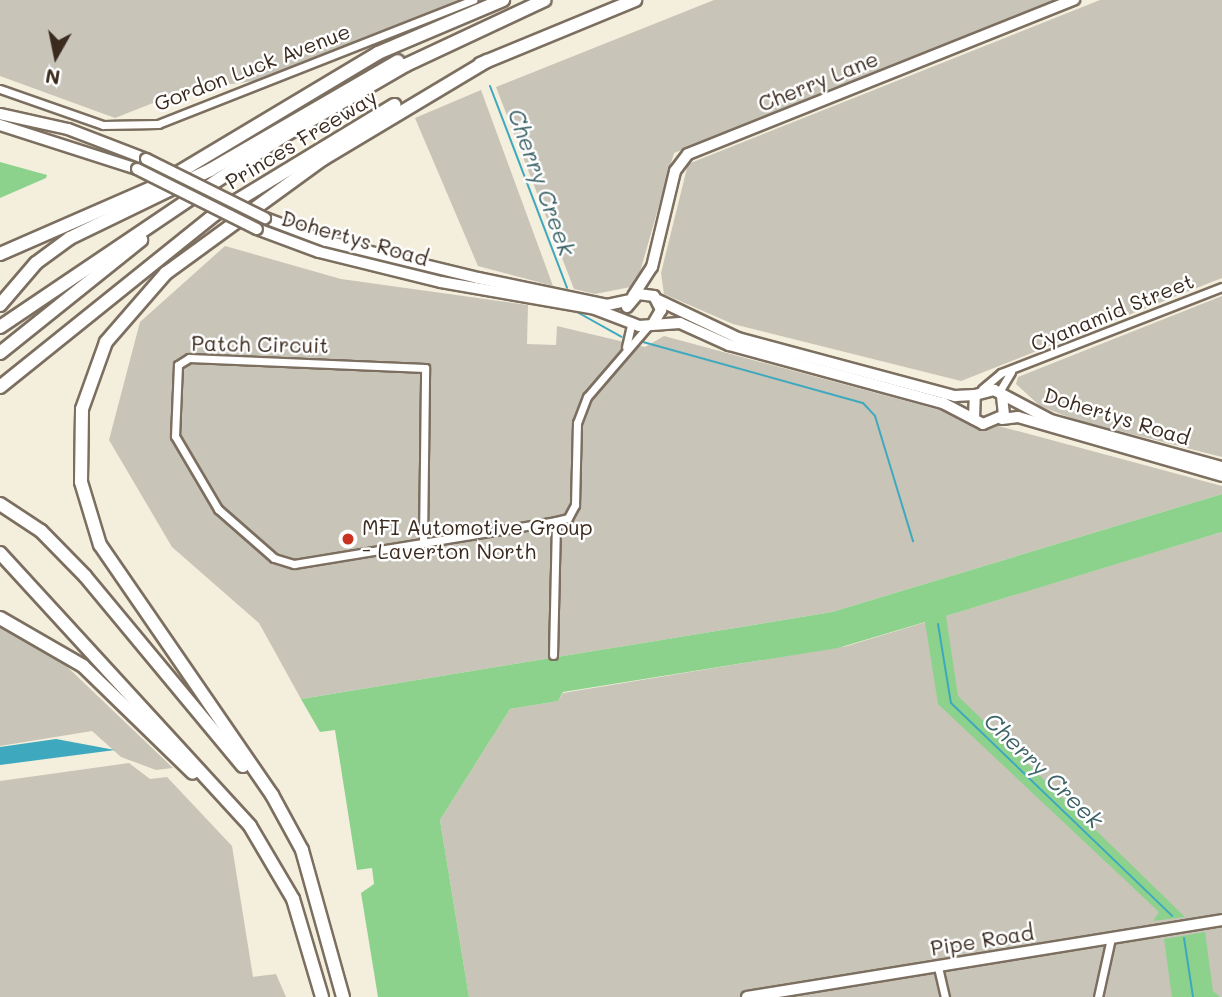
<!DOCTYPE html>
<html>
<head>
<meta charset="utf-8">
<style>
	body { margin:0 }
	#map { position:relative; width:1222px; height:997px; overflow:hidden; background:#f4eedc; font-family:Mali,sans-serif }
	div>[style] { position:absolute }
	.industrial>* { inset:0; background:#c8c4b8 }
	.green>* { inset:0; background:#8cd28d }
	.water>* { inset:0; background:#3ea9be }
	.stream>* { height:2px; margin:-1px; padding:0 1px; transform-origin:1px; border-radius:1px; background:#3ea9be }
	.roads { filter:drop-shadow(2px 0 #7c6f60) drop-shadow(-2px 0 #7c6f60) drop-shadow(0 2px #7c6f60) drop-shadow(0 -2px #7c6f60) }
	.street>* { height:7px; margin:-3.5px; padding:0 3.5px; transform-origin:3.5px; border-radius:3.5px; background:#fff }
	.secondary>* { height:10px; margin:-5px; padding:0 5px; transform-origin:5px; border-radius:5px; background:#fff }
	.primary>* { height:10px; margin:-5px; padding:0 5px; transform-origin:5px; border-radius:5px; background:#fff }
	.highway>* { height:12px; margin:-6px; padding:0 6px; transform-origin:6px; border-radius:6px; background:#fff }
	.bridges { filter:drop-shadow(2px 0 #7c6f60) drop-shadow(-2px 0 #7c6f60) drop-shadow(0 2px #7c6f60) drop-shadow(0 -2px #7c6f60) }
	.primary-bridge>* { height:10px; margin:-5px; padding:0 5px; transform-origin:5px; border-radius:5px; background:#fff }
	.dots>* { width:19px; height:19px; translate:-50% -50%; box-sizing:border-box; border:4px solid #fff; border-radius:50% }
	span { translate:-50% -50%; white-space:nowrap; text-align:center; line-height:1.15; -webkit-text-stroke:5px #fff; paint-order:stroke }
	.street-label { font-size:21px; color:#3b2a1e }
	.poi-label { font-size:21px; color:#3b2a1e }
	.left { translate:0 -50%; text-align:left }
	.water-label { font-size:23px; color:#3c6366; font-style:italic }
	.north { position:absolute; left:21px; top:21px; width:70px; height:70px; -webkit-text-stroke:5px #fff; paint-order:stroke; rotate:189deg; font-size:19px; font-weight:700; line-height:28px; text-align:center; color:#3b2a1e }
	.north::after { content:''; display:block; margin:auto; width:24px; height:32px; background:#3b2a1e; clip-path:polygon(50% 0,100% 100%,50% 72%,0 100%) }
</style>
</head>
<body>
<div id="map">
	<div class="industrial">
		<i style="clip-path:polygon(0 0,458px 0,254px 81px,186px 90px,115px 118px,0 76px)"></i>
		<i style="clip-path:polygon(714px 0,1059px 0,674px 153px,636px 286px,595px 294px,574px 289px,496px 87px)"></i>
		<i style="clip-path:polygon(1100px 0,1222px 0,1222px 278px,961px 381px,733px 324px,664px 294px,661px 273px,688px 164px)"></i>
		<i style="clip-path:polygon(481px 90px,553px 286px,478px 266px,415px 118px)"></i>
		<i style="clip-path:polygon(225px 246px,341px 279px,528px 305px,527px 344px,556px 345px,557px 326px,645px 347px,664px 336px,1222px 486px,1222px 494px,832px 612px,301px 699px,259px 623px,172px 547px,109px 440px,140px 322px)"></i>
		<i style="clip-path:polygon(1222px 296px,1222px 457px,1076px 420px,1040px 406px,1016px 384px,1018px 377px)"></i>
		<i style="clip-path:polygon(1222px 532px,1222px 997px,469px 997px,440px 820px,510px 709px,558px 701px,563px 693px,847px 646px)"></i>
		<i style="clip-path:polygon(0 625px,58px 658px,173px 768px,156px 770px,121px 757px,92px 731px,0 746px)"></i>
		<i style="clip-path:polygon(129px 763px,150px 779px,167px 777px,232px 846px,253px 977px,276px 974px,286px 997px,0 997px,0 781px)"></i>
	</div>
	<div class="green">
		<i style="clip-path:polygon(0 162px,47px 175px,46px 178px,0 198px)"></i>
		<i style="clip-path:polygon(1222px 494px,1222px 532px,946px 616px,958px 696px,1185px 917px,1153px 921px,1159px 912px,938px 704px,925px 622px,838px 648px,563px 692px,558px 701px,510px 709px,440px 820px,469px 997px,378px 997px,361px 893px,374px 884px,372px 868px,357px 870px,335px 730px,320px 732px,301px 699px,832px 612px)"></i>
		<i style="clip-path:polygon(1205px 932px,1213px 991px,1220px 997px,1172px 997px,1164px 939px)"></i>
	</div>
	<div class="water">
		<i style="clip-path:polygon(56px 739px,115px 750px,0 765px,0 747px)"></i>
	</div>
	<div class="stream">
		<i style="left:490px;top:86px;width:216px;rotate:69.1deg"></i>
		<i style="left:577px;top:312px;width:51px;rotate:29.1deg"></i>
		<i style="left:643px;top:342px;width:228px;rotate:15.5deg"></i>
		<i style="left:863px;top:403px;width:18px;rotate:47deg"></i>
		<i style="left:875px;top:416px;width:131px;rotate:73.1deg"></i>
		<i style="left:938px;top:624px;width:80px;rotate:80.7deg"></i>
		<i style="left:951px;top:703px;width:307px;rotate:43.9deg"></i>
		<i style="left:1184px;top:938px;width:60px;rotate:81.3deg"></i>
	</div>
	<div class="roads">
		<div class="street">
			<i style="left:0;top:89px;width:109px;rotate:19.3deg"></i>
			<i style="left:103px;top:125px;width:55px;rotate:-1deg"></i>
			<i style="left:158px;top:124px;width:339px;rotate:-21.5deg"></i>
			<i style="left:626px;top:347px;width:26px;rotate:-77deg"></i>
			<i style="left:982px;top:389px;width:25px;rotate:-40deg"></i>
			<i style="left:1001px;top:373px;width:237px;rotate:-21.3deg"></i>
			<i style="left:999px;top:392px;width:23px;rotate:-59deg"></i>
			<i style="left:423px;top:543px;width:175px;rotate:-89.3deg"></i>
			<i style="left:425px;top:368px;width:236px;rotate:-177.6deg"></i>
			<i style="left:189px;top:358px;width:13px;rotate:148deg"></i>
			<i style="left:178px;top:365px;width:71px;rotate:92.4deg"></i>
			<i style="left:175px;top:436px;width:85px;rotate:59.5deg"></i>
			<i style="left:218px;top:509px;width:74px;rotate:41.2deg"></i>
			<i style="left:274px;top:558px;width:21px;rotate:17deg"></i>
			<i style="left:294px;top:564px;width:266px;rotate:-9.3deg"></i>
			<i style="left:556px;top:521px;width:12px;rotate:-14deg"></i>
			<i style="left:568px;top:518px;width:15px;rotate:-62deg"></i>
			<i style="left:575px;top:505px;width:82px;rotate:-88.6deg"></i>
			<i style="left:577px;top:423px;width:28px;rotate:-69deg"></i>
			<i style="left:587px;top:397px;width:94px;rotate:-49.3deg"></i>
			<i style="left:553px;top:655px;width:134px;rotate:-88.7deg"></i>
			<i style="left:938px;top:967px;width:31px;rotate:77deg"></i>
			<i style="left:1098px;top:997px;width:60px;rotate:-77.6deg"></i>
		</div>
		<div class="secondary">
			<i style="left:633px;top:296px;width:35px;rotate:-57deg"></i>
			<i style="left:652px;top:267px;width:99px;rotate:-76.5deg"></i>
			<i style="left:675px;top:171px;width:21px;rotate:-53deg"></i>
			<i style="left:688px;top:154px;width:416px;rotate:-21.8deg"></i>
			<i style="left:747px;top:997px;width:481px;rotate:-9.2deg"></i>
		</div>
		<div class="primary">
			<i style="left:0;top:114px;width:70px;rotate:12.4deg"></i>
			<i style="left:68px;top:129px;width:84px;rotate:21deg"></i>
			<i style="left:0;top:125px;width:144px;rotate:17.8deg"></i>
			<i style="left:265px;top:218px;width:65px;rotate:20.7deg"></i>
			<i style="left:326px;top:241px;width:156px;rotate:13.7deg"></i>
			<i style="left:478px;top:278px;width:132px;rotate:11.8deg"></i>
			<i style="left:607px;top:305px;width:24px;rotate:-12deg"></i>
			<i style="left:257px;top:229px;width:66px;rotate:20.4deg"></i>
			<i style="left:319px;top:252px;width:126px;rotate:13.8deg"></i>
			<i style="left:441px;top:282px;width:156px;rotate:9.9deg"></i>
			<i style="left:595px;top:309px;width:47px;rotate:21.1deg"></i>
			<i style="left:639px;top:326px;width:41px;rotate:-4.2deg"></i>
			<i style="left:680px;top:323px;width:54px;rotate:24.2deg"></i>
			<i style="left:729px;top:345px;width:222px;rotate:15.2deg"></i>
			<i style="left:943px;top:403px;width:45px;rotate:27.7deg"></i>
			<i style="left:983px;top:424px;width:23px;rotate:-23deg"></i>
			<i style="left:1004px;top:415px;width:20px;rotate:-96deg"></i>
			<i style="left:658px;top:300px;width:89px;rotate:25.4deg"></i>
			<i style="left:738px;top:338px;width:225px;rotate:15deg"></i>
			<i style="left:955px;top:396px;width:20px;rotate:-3deg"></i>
			<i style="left:627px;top:307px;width:17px;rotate:-50deg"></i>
			<i style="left:638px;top:294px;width:16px;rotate:7deg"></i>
			<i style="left:654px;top:296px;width:16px;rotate:63deg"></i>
			<i style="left:661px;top:310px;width:16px;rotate:120deg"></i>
			<i style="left:974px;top:419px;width:24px;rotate:-88deg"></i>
			<i style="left:975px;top:395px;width:20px;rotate:-15deg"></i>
			<i style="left:994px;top:390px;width:64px;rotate:27.8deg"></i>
			<i style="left:1051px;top:420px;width:177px;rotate:15.4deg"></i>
			<i style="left:1002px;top:419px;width:16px;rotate:-7deg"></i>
			<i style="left:1018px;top:417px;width:212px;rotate:16.1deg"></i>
		</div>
		<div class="highway">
			<i style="left:480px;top:64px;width:168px;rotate:-22.4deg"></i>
			<i style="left:0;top:254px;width:170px;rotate:-23.6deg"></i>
			<i style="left:156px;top:186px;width:259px;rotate:-30.9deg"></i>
			<i style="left:378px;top:53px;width:136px;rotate:-23deg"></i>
			<i style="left:0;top:305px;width:55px;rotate:-49.4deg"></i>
			<i style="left:36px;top:263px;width:42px;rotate:-36.3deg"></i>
			<i style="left:70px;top:238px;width:156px;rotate:-25.9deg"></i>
			<i style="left:210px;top:170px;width:217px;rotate:-30.1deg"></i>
			<i style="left:0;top:327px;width:338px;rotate:-34deg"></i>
			<i style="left:280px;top:138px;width:146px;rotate:-30.1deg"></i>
			<i style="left:406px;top:65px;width:153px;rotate:-25.1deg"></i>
			<i style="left:0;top:353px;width:181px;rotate:-38.7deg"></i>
			<i style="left:0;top:387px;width:276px;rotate:-38.8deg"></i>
			<i style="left:215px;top:214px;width:210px;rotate:-31.3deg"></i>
			<i style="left:0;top:504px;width:49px;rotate:33.4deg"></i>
			<i style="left:41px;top:531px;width:63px;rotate:45.6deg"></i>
			<i style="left:85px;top:576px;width:247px;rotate:50.3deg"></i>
			<i style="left:0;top:553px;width:370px;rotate:47.5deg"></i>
			<i style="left:250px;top:826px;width:85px;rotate:59.5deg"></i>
			<i style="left:293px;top:899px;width:102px;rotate:73.5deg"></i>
			<i style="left:0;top:618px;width:96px;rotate:30deg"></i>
			<i style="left:83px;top:666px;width:153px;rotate:44.2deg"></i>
			<i style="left:343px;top:997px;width:153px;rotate:-105.6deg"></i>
			<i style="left:302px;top:850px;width:63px;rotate:-118.6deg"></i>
			<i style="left:272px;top:795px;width:303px;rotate:-124.5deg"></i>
			<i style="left:100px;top:545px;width:66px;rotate:-106.8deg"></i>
			<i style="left:81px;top:482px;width:73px;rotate:-89.2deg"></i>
			<i style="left:82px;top:409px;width:71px;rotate:-70.3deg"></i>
			<i style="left:106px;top:342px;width:91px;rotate:-49deg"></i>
			<i style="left:166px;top:273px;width:194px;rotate:-36deg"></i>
			<i style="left:323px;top:159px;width:191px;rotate:-30.9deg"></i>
		</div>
	</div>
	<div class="bridges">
		<div class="primary-bridge">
			<i style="left:146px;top:159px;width:133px;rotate:26.4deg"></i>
			<i style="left:137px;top:169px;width:134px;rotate:26.6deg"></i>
		</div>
	</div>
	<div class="dots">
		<i style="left:348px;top:539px;background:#c8321e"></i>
	</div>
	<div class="street-label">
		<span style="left:252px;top:67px;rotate:-21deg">Gordon Luck Avenue</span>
		<span style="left:818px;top:81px;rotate:-22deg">Cherry Lane</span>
		<span style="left:301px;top:139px;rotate:-31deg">Princes Freeway</span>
		<span style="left:355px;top:238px;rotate:16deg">Dohertys Road</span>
		<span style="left:1112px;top:312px;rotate:-22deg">Cyanamid Street</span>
		<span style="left:260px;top:344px;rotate:1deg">Patch Circuit</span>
		<span style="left:1117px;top:416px;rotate:17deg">Dohertys Road</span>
		<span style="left:982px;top:940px;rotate:-9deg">Pipe Road</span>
	</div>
	<div class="poi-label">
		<span class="left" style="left:362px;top:539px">MFI Automotive Group<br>- Laverton North</span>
	</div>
	<div class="water-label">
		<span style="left:542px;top:182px;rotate:70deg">Cherry Creek</span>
		<span style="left:1044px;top:770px;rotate:44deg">Cherry Creek</span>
	</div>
	<div class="north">N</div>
</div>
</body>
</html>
